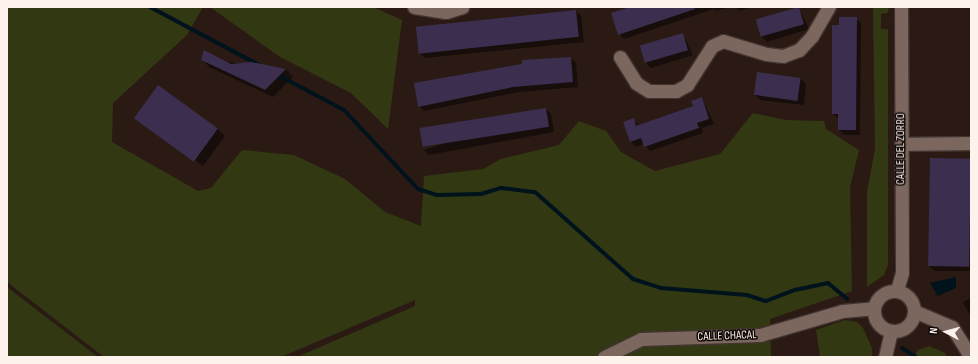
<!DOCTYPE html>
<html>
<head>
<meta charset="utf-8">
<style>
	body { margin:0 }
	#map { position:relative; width:978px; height:364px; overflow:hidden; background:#2b1a13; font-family:"Sofia Sans Condensed",sans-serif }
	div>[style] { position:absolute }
	.green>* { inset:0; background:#323812 }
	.water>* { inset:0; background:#00121c }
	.shadow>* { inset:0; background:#0007 }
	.stream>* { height:4px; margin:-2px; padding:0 2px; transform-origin:2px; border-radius:2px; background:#00121c }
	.building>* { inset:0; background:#3b2e4e; transform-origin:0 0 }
	.roads { filter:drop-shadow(1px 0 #423431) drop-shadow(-1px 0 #423431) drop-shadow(0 1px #423431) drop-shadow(0 -1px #423431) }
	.minor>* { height:13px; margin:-6.5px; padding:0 6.5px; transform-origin:6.5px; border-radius:6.5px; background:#7c675e }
	.minor>.ring { margin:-6.5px; padding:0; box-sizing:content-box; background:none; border:13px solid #7c675e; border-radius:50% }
	span { translate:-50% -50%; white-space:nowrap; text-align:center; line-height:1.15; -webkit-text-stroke:3px #0e0705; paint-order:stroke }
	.street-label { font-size:12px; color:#fef2ec }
	.frame { position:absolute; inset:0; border:8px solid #fef2ec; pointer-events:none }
	.north { position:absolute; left:926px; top:312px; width:40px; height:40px; -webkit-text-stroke:3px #0e0705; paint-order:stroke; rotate:276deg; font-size:11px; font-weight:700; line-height:16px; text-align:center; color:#fef2ec }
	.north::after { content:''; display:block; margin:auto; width:14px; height:18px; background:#fef2ec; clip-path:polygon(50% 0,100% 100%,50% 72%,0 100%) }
</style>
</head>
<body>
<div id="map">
	<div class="green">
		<i style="clip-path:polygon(7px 7px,203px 7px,187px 35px,113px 103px,112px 142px,198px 191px,211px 188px,242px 150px,294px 155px,345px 179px,385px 212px,421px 226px,424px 176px,483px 169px,501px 159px,559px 145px,579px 121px,606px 131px,621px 152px,655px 171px,720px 154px,753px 113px,786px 120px,824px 121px,826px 129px,859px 150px,850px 187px,852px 291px,770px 319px,771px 357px,297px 357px,415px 306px,415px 300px,281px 357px,104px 357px,7px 282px)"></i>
		<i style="clip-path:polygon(210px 7px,373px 7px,402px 20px,388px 129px,351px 93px,280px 57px)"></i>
		<i style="clip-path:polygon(873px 7px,889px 7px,888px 13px,881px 14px,881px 29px,888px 29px,888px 265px,884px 275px,867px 287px,867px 191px,875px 149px)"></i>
		<i style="clip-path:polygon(7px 287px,98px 357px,7px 357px)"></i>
		<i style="clip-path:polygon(845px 320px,857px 322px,863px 328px,872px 348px,872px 357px,820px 357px,816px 330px)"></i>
		<i style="clip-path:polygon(929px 346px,945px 353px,947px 357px,914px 357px,918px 350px)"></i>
	</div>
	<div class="water">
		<i style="clip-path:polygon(956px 277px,956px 288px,938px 296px,930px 283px)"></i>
	</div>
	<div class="shadow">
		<i style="clip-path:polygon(633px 7px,730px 7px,716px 11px,714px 9px,624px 39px,619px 34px)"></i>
		<i style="clip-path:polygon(735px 7px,752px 7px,740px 11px)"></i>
		<i style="clip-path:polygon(799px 8px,809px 29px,767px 42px,762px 37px,758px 21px)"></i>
		<i style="clip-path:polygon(576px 11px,581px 16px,584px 42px,425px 58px,419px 53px)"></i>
		<i style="clip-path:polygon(856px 18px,861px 23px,860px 135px,844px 135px,839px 130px,839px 119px,833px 114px,840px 26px)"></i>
		<i style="clip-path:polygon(683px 34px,693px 55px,651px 68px,646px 63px)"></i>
		<i style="clip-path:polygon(571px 58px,576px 63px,578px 87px,519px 92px,424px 111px,419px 106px)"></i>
		<i style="clip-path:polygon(202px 59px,286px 69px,293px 77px,273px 97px,209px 67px)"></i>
		<i style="clip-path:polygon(758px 74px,801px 79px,806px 84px,804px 105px,760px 100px,755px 95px)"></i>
		<i style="clip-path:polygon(702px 98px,714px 124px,702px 128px,703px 133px,650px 151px,644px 144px,636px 147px,631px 142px,633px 119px,639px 126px,694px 107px)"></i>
		<i style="clip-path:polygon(546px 109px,551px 114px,554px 132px,429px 155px,424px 150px)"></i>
		<i style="clip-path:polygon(135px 118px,217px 128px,225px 136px,203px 166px)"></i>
		<i style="clip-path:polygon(971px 160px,971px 271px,934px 271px,929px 266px)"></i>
		<i style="clip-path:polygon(971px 298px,971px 317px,963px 302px)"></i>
	</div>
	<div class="stream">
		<i style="left:150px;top:7px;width:123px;rotate:28deg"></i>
		<i style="left:276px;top:74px;width:77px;rotate:27.9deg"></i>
		<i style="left:344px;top:110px;width:108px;rotate:46.9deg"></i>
		<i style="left:418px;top:189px;width:20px;rotate:18deg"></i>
		<i style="left:437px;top:195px;width:44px;rotate:-1.3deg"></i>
		<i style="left:481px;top:194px;width:21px;rotate:-17deg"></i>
		<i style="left:501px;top:188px;width:34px;rotate:7deg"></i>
		<i style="left:535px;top:192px;width:131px;rotate:41.6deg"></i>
		<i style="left:633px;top:279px;width:29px;rotate:18deg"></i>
		<i style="left:661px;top:288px;width:86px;rotate:4.7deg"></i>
		<i style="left:747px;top:295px;width:20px;rotate:18deg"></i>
		<i style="left:766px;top:301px;width:31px;rotate:-21deg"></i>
		<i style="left:795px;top:290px;width:34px;rotate:-12deg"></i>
		<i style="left:828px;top:283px;width:25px;rotate:40deg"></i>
		<i style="left:902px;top:348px;width:17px;rotate:33deg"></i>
	</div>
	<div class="building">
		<i style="clip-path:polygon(630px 7px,694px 7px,695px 9px,618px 35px,611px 13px)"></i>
		<i style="left:799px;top:7px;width:18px;height:45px;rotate:74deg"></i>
		<i style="left:576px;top:10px;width:27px;height:161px;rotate:84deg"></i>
		<i style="clip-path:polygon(839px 17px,857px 17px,856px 130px,838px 130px,838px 114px,832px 114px,832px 25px,839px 25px)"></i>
		<i style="left:683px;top:33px;width:18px;height:45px;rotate:74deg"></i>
		<i style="clip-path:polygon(204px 50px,231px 64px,251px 62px,286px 69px,265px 90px,201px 60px)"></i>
		<i style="clip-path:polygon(571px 57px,573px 82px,513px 87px,418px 107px,414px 83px,522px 64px,522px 60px)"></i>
		<i style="left:757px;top:72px;width:44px;height:23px;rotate:8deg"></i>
		<i style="left:158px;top:85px;width:74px;height:41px;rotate:36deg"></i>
		<i style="clip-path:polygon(702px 97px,709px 119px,697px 123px,699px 128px,644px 147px,641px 138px,630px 142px,623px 122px,634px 118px,636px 126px,693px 106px,691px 101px)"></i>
		<i style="left:546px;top:108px;width:19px;height:128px;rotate:81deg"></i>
		<i style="left:930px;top:158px;width:41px;height:108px;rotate:1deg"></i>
	</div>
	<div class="roads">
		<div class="minor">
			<i style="left:414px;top:7px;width:32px;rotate:9deg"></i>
			<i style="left:446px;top:12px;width:17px;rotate:-17deg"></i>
			<i style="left:620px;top:57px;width:31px;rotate:58deg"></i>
			<i style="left:636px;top:83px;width:15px;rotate:32deg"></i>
			<i style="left:649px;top:91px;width:27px"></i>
			<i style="left:676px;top:91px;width:13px;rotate:-29deg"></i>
			<i style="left:687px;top:85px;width:46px;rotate:-57.3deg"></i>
			<i style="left:712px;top:46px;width:12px;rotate:-24deg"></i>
			<i style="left:723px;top:41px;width:45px;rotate:16.8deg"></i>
			<i style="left:766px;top:54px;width:17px;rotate:7deg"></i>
			<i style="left:783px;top:56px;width:17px;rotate:-21deg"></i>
			<i style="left:799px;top:50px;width:19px;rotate:-47deg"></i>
			<i style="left:812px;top:36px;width:34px;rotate:-60deg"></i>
			<i style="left:901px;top:144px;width:70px;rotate:-0.8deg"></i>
			<i style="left:897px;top:290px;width:18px;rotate:-74deg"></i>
			<i style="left:902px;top:273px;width:266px;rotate:-90.2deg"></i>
			<i class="ring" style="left:874px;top:291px;width:27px;height:27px"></i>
			<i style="left:914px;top:311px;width:41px;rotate:22.8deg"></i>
			<i style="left:952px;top:327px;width:36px;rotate:58deg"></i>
			<i style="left:604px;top:357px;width:41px;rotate:-25.9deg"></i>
			<i style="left:641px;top:339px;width:119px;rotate:-1.9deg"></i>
			<i style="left:760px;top:335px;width:85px;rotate:-16.3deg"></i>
			<i style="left:842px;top:311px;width:32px;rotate:-5deg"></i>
			<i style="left:885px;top:357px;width:27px;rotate:-77deg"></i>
		</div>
	</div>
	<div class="street-label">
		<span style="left:901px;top:149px;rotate:-90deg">CALLE DEL ZORRO</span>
		<span style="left:727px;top:336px;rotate:-2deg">CALLE CHACAL</span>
	</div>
	<div class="frame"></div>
	<div class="north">N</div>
</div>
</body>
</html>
